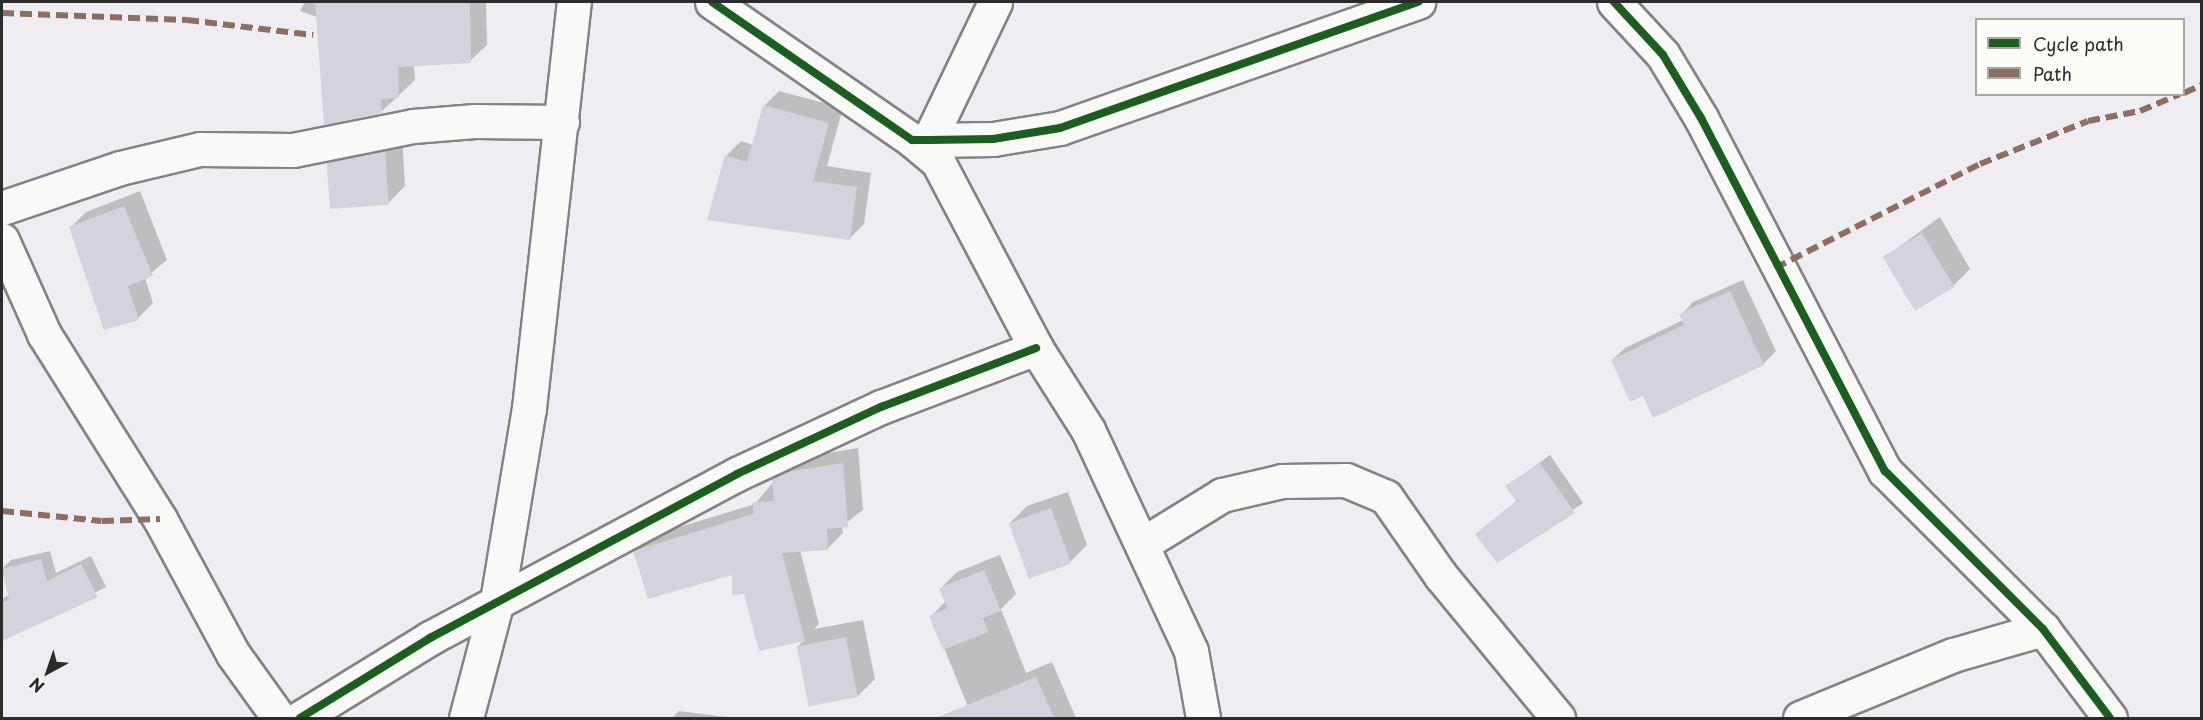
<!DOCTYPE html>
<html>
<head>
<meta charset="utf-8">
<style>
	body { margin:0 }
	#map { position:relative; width:2203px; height:720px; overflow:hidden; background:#efedf1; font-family:"Playpen Sans",sans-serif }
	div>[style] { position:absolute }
	.shadow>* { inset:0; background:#0003 }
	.building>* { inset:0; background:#d5d2dd; transform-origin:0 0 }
	.roads { filter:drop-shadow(2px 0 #838284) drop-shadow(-2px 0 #838284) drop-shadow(0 2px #838284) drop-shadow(0 -2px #838284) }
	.minor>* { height:33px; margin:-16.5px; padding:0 16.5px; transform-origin:16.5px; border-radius:16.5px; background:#f9f9f8 }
	.quiet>* { height:6px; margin-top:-3px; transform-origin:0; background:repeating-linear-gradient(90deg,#8d6e63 0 12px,transparent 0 18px) }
	.cycleway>* { height:8px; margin:-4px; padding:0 4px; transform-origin:4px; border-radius:4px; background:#1b5e20 }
	span { translate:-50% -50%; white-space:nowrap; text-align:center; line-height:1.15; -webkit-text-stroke:4.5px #fdfcf7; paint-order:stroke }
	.frame { position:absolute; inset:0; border:3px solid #2b2b2b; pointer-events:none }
	.legend { position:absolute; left:1975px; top:18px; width:210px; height:78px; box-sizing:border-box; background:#fdfcf7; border:2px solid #a9a8a5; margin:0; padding:8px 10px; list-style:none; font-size:18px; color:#2b2b2b }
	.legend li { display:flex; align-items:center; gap:12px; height:30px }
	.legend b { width:30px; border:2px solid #a9a8a5 }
	.north { position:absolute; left:18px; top:642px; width:60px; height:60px; -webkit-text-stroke:4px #fdfcf7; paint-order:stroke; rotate:220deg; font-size:16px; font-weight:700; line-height:24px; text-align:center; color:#2b2b2b }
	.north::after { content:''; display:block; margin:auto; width:21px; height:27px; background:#2b2b2b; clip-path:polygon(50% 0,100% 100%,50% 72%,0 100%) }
</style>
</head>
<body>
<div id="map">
	<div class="shadow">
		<i style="clip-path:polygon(305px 2px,486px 2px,487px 45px,470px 61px,414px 65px,415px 80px,381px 112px,317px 17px,300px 11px)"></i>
		<i style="clip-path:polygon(779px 91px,843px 108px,827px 166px,871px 173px,864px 224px,849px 239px,726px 156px,741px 141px,753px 145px,764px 106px)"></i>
		<i style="clip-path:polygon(402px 135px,405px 186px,388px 203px,328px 163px,345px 146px)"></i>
		<i style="clip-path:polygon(140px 191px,167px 260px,145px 278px,153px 303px,138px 318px,71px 227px,86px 212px)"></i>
		<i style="clip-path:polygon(1940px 217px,1970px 269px,1953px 286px,1885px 257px)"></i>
		<i style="clip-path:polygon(1743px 280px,1776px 351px,1763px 364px,1644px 394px,1612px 360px,1625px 348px,1683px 320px,1681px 315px,1693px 302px)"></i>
		<i style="clip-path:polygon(858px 448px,863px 510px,842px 526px,843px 533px,828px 548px,800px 550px,819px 624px,814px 629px,863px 620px,875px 679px,858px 696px,798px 646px,805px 639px,760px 649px,746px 593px,734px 573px,635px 551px,650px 536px,755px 504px,789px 463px,802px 457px)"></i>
		<i style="clip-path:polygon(1550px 455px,1583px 503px,1498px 561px,1517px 501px,1507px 486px)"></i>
		<i style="clip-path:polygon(1068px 492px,1087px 545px,1070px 562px,1010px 523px,1027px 506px)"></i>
		<i style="clip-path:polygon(50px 551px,56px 573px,91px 556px,106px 587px,2px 639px,2px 599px,9px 595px,2px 569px,11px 560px)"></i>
		<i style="clip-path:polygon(1000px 555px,1016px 594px,1001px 609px,1026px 673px,1052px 662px,1076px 718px,946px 718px,968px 707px,931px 616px,946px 601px,941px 588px,957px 572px)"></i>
		<i style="clip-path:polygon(679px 711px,734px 718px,672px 718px)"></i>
	</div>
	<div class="building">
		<i style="clip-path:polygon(315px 2px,470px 2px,471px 63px,398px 67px,399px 98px,381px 99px,382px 113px,324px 125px)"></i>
		<i style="clip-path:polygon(763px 105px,829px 123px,813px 181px,857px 187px,850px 240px,707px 220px,725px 155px,747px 162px)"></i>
		<i style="left:385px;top:151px;width:54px;height:59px;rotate:86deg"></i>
		<i style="clip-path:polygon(124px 206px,153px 276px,128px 286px,139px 320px,104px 330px,69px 227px)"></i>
		<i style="left:1922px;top:233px;width:63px;height:46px;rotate:59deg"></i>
		<i style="clip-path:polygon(1730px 291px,1764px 365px,1653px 418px,1643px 396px,1630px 402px,1611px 360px,1684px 325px,1679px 314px)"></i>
		<i style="clip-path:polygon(843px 463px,848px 527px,827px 529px,828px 550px,782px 553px,805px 641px,759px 651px,744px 594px,732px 595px,732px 575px,648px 599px,633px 551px,753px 514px,753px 502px,774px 501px,772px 479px,785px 472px)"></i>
		<i style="clip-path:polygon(1540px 463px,1575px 513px,1497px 563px,1475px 534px,1516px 501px,1505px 486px)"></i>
		<i style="left:1051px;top:508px;width:59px;height:45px;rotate:70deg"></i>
		<i style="clip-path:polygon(41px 559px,47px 581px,81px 564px,98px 597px,2px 641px,2px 603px,9px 599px,2px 569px)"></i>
		<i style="clip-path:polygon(984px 570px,1001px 611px,983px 618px,988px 632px,943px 650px,929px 616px,947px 608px,939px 588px)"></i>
		<i style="left:846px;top:637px;width:61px;height:50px;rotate:79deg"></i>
		<i style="clip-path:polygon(1036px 677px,1054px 718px,938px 718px,938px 717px)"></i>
	</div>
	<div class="roads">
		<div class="minor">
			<i style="left:712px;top:2px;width:243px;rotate:34.6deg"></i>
			<i style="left:912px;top:140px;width:17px"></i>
			<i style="left:929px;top:140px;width:64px;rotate:-0.9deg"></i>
			<i style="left:993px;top:139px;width:68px;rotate:-9.3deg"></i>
			<i style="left:1060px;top:128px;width:380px;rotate:-19.4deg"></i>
			<i style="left:1614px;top:2px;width:72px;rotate:47.2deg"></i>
			<i style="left:1663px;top:55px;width:74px;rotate:58.9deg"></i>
			<i style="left:1701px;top:118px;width:398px;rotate:62.5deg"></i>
			<i style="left:1885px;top:471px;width:223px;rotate:45deg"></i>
			<i style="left:2043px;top:629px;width:111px;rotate:53deg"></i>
			<i style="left:912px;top:140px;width:34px;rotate:40deg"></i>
			<i style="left:938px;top:162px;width:210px;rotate:62.2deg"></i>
			<i style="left:1036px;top:348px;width:97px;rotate:57.6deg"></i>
			<i style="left:1088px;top:430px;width:244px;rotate:65deg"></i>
			<i style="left:1191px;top:651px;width:68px;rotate:79.8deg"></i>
			<i style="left:929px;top:140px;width:153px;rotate:-64.4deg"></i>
			<i style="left:2px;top:208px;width:125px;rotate:-18.7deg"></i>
			<i style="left:120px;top:168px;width:82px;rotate:-13.4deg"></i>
			<i style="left:200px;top:149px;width:93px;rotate:0.6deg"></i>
			<i style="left:293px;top:150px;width:122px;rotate:-11.3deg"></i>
			<i style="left:413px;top:126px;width:62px;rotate:-4.6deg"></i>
			<i style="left:475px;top:121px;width:87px;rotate:0.7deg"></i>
			<i style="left:2px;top:240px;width:103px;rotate:65.9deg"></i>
			<i style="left:44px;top:334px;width:218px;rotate:57.9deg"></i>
			<i style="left:160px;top:519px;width:153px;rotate:61.6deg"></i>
			<i style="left:233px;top:654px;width:79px;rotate:54.3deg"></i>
			<i style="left:1144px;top:543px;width:92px;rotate:-31.6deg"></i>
			<i style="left:1222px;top:495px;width:62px;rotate:-13.1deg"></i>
			<i style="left:1282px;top:481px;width:64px;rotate:-0.9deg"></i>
			<i style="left:1346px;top:480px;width:43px;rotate:23deg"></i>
			<i style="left:1386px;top:497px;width:96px;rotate:55.2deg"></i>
			<i style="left:1441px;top:576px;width:184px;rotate:50.5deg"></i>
			<i style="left:300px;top:718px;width:153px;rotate:-31.6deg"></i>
			<i style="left:430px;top:638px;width:348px;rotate:-28.1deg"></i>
			<i style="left:737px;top:474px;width:159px;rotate:-25deg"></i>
			<i style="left:881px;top:407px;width:166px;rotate:-20.8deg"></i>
			<i style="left:466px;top:718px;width:121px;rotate:-75.2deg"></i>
			<i style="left:497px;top:601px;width:196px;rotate:-80.6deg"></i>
			<i style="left:529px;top:408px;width:408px;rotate:-83.7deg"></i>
			<i style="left:1800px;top:718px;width:165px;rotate:-22.4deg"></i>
			<i style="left:1953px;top:655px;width:94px;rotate:-16.1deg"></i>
		</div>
	</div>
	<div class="quiet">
		<i style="left:2px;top:13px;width:185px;rotate:2.2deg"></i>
		<i style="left:187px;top:20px;width:127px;rotate:6.8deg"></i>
		<i style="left:2184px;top:93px;width:20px;rotate:-24deg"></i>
		<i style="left:1775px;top:268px;width:230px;rotate:-26.9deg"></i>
		<i style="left:1980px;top:164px;width:116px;rotate:-21.7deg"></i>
		<i style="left:2088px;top:121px;width:53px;rotate:-10.9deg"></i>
		<i style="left:2140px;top:111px;width:43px;rotate:-23deg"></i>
		<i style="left:2px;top:511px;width:100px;rotate:5.7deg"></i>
		<i style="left:102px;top:521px;width:58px;rotate:-2deg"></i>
	</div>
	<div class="cycleway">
		<i style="left:712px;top:2px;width:243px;rotate:34.6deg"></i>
		<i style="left:912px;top:140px;width:17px"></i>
		<i style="left:929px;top:140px;width:64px;rotate:-0.9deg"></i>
		<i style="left:993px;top:139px;width:68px;rotate:-9.3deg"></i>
		<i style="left:1060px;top:128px;width:380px;rotate:-19.4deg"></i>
		<i style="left:1614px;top:2px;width:72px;rotate:47.2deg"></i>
		<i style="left:1663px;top:55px;width:74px;rotate:58.9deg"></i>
		<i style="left:1701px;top:118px;width:398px;rotate:62.5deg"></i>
		<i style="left:1885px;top:471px;width:223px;rotate:45deg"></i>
		<i style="left:2043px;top:629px;width:111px;rotate:53deg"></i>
		<i style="left:300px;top:718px;width:153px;rotate:-31.6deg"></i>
		<i style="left:430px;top:638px;width:348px;rotate:-28.1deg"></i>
		<i style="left:737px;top:474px;width:159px;rotate:-25deg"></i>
		<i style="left:881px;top:407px;width:166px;rotate:-20.8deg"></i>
	</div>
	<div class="frame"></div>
	<ul class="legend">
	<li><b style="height:8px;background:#1b5e20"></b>Cycle path</li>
	<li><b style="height:8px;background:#8d6e63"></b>Path</li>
	</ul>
	<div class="north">N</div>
</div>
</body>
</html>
